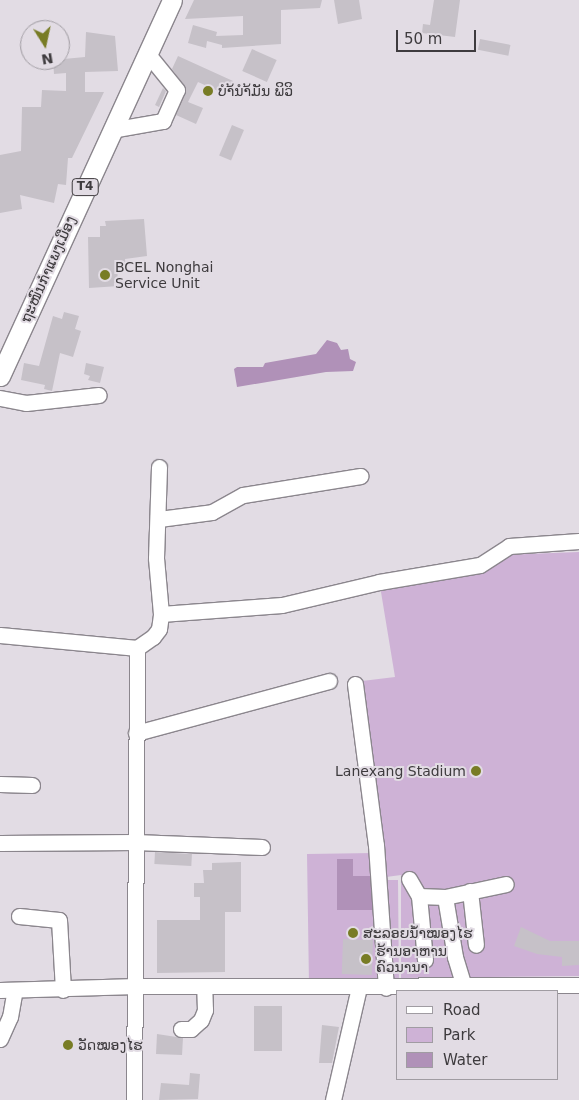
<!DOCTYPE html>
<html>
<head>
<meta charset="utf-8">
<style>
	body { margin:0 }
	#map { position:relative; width:579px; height:1100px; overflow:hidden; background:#e2dce4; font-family:"DejaVu Sans","Noto Sans Lao",sans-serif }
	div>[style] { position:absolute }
	.green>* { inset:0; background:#ceb2d6 }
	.water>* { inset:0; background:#b091b8 }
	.building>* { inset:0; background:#c6c1c8; transform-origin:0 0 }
	.roads { filter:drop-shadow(1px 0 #8b868d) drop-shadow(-1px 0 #8b868d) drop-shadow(0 1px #8b868d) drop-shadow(0 -1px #8b868d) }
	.minor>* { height:15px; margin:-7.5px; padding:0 7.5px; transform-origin:7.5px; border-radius:7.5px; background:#fff }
	.major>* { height:19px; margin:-9.5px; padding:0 9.5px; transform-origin:9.5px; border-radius:9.5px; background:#fff }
	.dots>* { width:14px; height:14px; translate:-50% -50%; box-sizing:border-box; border:2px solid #e2dce4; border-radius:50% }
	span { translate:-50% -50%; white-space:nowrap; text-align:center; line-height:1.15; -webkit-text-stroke:4px #e2dce4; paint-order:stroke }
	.shield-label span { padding:1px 4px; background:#e2dce4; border:1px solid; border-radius:4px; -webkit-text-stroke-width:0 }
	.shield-label { font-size:12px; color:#3e3b3e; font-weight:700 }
	.poi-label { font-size:14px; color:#3e3b3e }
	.left { translate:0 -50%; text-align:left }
	.right { translate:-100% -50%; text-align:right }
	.street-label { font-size:14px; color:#3e3b3e }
	.legend { position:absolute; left:396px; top:990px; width:162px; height:90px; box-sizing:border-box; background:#e2dce4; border:1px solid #a09ca2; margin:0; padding:6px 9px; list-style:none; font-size:15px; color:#3e3b3e }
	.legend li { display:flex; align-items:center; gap:10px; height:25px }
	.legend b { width:25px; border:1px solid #a09ca2 }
	.north { position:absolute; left:20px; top:20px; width:50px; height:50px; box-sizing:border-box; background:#e2dce4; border:1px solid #a09ca2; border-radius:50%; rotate:170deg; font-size:14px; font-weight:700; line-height:20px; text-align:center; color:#3e3b3e }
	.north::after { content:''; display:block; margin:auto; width:18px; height:22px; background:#787c25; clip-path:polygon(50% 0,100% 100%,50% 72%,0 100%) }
	.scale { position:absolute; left:396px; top:30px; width:80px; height:22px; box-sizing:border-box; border:2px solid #3e3b3e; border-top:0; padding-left:6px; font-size:15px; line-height:18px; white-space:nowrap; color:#3e3b3e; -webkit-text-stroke:4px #e2dce4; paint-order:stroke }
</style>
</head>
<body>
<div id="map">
	<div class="green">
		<i style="clip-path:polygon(579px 552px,579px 976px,401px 978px,401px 875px,386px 877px,362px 681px,395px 677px,380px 586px,499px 555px)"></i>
		<i style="clip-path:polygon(374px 853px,375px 880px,398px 880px,399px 987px,309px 985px,307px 854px)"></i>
	</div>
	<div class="water">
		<i style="clip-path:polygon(327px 340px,337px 343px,341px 350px,348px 349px,350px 359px,356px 362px,353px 371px,326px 372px,237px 387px,234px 369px,237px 367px,263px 367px,265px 363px,316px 354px)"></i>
		<i style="clip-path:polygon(337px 859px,353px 859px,353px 876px,372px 876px,372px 910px,337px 910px)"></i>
	</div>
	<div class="building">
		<i style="clip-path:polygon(194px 0,322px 0,320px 8px,281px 10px,281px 44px,222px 48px,222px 45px,207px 41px,206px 48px,188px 43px,193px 25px,217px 32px,216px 36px,243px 35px,243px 16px,185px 19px)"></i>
		<i style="clip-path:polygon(334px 0,359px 0,362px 19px,338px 24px)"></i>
		<i style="clip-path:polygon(434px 0,460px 0,455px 37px,422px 33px,423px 24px,430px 25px)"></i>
		<i style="clip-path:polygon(86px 32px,115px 36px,118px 71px,85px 72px,85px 92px,104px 92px,72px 158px,68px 158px,66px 185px,58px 184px,54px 203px,20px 195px,22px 209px,0 213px,0 155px,21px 151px,22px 107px,41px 107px,42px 90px,66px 91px,66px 73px,54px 74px,53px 60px,85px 57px)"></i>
		<i style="left:480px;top:39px;width:31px;height:11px;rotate:11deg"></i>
		<i style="left:252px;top:49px;width:27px;height:24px;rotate:24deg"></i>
		<i style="clip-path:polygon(178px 56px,233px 81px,227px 95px,198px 82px,188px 102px,203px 108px,196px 124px,176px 115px,186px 89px,172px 69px)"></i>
		<i style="clip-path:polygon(163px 88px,166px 91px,159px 107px,155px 105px)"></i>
		<i style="left:232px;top:125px;width:13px;height:33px;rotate:23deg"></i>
		<i style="clip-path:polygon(144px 219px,147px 256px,125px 259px,126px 270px,117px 271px,119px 286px,89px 288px,88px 237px,100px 237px,100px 226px,106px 226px,105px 221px)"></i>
		<i style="clip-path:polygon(64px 312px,79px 316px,75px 329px,81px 331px,73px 357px,60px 353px,52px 391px,44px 389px,45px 385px,21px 380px,24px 363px,39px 366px,53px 316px,62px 319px)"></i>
		<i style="clip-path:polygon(86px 363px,104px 367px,100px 383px,88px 380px,90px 376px,84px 374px)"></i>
		<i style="left:155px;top:852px;width:37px;height:12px;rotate:3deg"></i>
		<i style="clip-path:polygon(241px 862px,241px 912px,225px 912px,225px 972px,157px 973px,157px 920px,200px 920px,200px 897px,194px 897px,194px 883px,204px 883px,203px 870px,212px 870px,212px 863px)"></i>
		<i style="clip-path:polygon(521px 927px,550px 941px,579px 941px,579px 965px,562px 966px,562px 957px,537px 954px,514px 946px)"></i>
		<i style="left:343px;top:939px;width:30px;height:35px;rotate:2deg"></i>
		<i style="left:254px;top:1006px;width:28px;height:45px"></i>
		<i style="clip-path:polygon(322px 1025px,339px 1027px,332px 1063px,319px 1063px)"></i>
		<i style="clip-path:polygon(157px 1034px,183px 1038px,182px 1055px,156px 1054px)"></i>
		<i style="clip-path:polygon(190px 1073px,200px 1074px,198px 1099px,159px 1100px,161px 1083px,189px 1085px)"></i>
	</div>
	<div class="roads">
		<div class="minor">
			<i style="left:111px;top:130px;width:53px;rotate:-9.8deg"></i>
			<i style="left:163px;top:121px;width:34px;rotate:-66deg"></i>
			<i style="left:177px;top:90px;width:48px;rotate:-129deg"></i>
			<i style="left:0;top:398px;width:26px;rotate:11deg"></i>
			<i style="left:26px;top:403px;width:73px;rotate:-6.3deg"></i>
			<i style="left:159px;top:519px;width:53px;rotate:-7.5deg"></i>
			<i style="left:212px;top:512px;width:35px;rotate:-29deg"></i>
			<i style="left:243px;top:495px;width:119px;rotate:-9.2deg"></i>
			<i style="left:161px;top:614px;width:121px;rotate:-4.3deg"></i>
			<i style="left:282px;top:605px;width:100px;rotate:-13.3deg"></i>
			<i style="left:379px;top:582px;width:102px;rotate:-9.6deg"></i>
			<i style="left:480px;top:565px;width:35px;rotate:-33deg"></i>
			<i style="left:509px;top:546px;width:70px;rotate:-4.1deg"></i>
			<i style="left:0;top:635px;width:138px;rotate:5.4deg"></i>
			<i style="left:137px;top:648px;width:19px;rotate:-35deg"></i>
			<i style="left:153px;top:637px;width:10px;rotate:-53deg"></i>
			<i style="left:159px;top:629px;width:15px;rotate:-82deg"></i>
			<i style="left:161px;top:614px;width:56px;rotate:-95.1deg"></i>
			<i style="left:156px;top:558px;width:91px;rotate:-88.1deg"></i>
			<i style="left:355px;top:684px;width:162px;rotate:82.6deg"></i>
			<i style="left:376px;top:845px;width:143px;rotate:86deg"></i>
			<i style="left:136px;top:733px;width:200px;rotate:-15.1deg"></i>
			<i style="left:0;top:784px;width:32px;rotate:2deg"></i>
			<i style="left:0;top:843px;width:135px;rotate:-0.4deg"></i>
			<i style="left:135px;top:842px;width:127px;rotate:2.3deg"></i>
			<i style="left:409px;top:879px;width:20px;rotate:60deg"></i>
			<i style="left:419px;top:896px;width:64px;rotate:84.6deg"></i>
			<i style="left:470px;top:891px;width:54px;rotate:83.7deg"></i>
			<i style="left:419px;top:896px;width:26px;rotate:2deg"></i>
			<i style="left:445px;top:897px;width:62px;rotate:-12deg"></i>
			<i style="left:445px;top:897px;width:61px;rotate:80.5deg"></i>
			<i style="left:455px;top:957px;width:30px;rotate:73deg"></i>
			<i style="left:19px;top:916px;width:40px;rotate:5.7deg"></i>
			<i style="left:59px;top:920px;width:70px;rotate:86.7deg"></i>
			<i style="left:0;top:990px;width:137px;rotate:-1.7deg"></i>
			<i style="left:137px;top:986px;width:442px;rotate:-0.1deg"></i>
			<i style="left:181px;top:1029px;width:10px"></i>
			<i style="left:191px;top:1029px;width:13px;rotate:-42deg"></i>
			<i style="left:201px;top:1020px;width:11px;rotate:-68deg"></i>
			<i style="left:205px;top:1010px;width:24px;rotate:-92deg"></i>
			<i style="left:0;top:1039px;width:24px;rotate:-66deg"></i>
			<i style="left:10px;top:1017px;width:27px;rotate:-80deg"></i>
			<i style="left:134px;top:1100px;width:452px;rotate:-89.6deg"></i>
			<i style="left:333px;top:1100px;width:116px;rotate:-77deg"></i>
		</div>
		<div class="major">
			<i style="left:0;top:376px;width:413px;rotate:-65.4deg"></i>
		</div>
	</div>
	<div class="dots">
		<i style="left:208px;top:91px;background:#787c25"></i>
		<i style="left:105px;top:275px;background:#787c25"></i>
		<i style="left:476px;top:771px;background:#787c25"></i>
		<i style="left:353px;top:933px;background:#787c25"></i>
		<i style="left:366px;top:959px;background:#787c25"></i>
		<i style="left:68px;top:1045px;background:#787c25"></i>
	</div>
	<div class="shield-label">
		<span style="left:85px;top:187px">T4</span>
	</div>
	<div class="poi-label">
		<span class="left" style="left:218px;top:91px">ບຳ້ນຳ້ມັນ ພິວິ</span>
		<span class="left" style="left:115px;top:275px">BCEL Nonghai<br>Service Unit</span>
		<span class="right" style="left:466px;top:771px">Lanexang Stadium</span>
		<span class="left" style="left:363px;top:933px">ສະລອຍນ້ຳໝອງໄຮ</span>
		<span class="left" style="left:376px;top:959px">ຮ້ານອາຫານ<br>ຄົວນານາ</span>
		<span class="left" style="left:78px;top:1045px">ວັດໝອງໄຮ</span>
	</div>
	<div class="street-label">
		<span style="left:48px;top:269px;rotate:-66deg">ຖະໜົນກຳແພງເມືອງ</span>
	</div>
	<ul class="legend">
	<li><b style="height:6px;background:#fff"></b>Road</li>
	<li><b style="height:14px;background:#ceb2d6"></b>Park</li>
	<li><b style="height:14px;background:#b091b8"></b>Water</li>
	</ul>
	<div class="north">N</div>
	<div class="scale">50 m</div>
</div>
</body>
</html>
